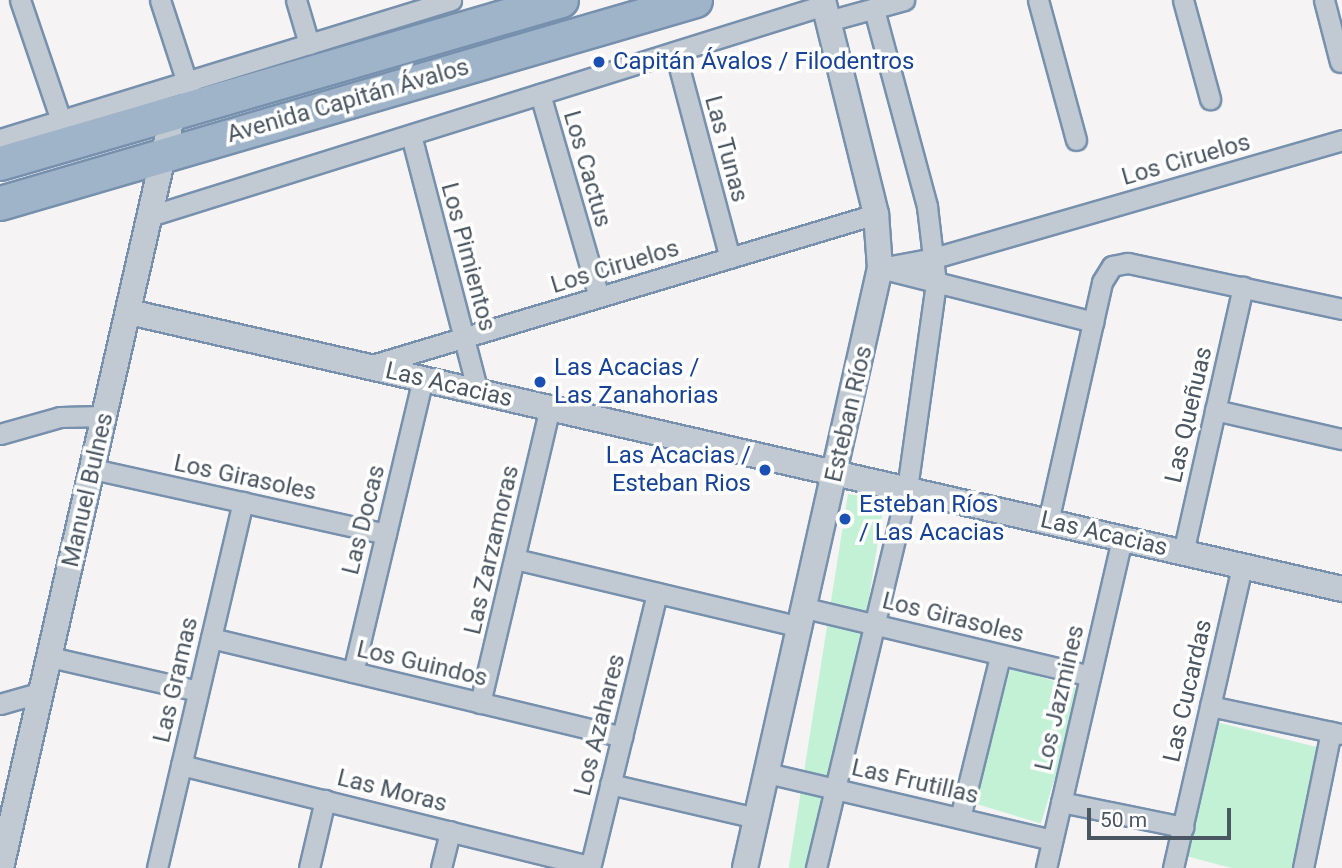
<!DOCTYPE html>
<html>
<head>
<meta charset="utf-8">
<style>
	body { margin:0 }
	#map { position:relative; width:1342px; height:868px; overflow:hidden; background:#f5f3f3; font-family:Roboto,sans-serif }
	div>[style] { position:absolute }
	.green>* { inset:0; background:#c3f1d5; transform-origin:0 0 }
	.roads { filter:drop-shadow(2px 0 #7690ad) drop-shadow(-2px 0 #7690ad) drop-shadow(0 2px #7690ad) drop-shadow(0 -2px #7690ad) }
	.minor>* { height:19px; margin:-9.5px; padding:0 9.5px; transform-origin:9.5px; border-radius:9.5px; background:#c1cad2 }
	.tertiary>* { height:24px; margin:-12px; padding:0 12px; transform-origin:12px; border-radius:12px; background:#c1cad2 }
	.trunk>* { height:33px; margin:-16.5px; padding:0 16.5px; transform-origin:16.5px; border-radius:16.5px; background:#9fb4c9 }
	.dots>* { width:19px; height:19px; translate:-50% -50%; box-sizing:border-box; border:4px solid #fff; border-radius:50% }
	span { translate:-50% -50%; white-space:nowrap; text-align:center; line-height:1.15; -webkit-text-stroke:7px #fff; paint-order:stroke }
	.transit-label { font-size:24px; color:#164399 }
	.left { translate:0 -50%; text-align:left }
	.right { translate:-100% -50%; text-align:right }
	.street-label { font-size:24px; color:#4a5661 }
	.scale { position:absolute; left:1087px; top:808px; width:144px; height:32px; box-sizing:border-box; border:4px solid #4a5661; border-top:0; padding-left:9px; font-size:21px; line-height:24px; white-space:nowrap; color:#4a5661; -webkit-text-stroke:5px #fff; paint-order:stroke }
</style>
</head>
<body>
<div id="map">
	<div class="green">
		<i style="left:848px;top:494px;width:37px;height:384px;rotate:9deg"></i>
		<i style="left:1011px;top:668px;width:74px;height:140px;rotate:17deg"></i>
		<i style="clip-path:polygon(1216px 722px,1325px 749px,1294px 868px,1231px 868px,1186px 856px)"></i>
	</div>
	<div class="roads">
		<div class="minor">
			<i style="left:20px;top:0;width:139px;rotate:71.2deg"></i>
			<i style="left:160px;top:0;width:97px;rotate:71.9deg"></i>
			<i style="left:296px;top:0;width:46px;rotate:73.5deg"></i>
			<i style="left:1038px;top:0;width:145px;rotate:74.8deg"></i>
			<i style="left:1183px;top:0;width:103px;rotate:74.7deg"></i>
			<i style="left:1324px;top:0;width:64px;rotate:75.5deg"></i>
			<i style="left:828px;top:21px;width:79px;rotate:-15.4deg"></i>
			<i style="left:675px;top:52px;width:213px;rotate:75.1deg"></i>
			<i style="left:540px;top:94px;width:211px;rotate:73.8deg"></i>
			<i style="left:411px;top:135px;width:266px;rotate:75.4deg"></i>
			<i style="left:0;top:139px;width:472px;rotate:-17.1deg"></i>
			<i style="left:150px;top:216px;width:706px;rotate:-17.38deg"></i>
			<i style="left:880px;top:268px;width:55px;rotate:-10.5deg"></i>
			<i style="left:934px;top:258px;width:425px;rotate:-16.1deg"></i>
			<i style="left:888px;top:270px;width:212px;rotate:14.2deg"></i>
			<i style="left:369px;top:366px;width:529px;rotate:-16.69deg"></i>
			<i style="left:1215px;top:410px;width:130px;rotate:12.9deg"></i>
			<i style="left:0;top:434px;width:62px;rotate:-15.8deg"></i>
			<i style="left:60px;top:417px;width:45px;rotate:-1.3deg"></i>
			<i style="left:93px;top:469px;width:300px;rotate:12.5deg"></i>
			<i style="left:1048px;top:522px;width:246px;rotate:-77.3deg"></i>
			<i style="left:1102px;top:282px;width:19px;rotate:-58deg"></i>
			<i style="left:1112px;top:266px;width:16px;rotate:-11deg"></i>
			<i style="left:1128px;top:263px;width:219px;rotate:12.1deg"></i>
			<i style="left:1183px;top:553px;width:273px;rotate:-77.3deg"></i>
			<i style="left:515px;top:559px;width:294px;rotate:13.4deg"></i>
			<i style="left:805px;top:608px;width:293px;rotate:13.4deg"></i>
			<i style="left:211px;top:638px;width:423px;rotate:13.5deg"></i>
			<i style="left:50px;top:657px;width:152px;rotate:12.9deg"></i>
			<i style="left:353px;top:672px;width:301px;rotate:-76.6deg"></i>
			<i style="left:480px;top:703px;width:303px;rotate:-76.7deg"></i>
			<i style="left:0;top:704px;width:44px;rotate:-15.9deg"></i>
			<i style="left:1210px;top:706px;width:134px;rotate:12.1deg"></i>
			<i style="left:181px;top:765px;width:421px;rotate:13.9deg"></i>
			<i style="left:767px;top:773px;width:293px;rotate:13.2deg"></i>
			<i style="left:610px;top:784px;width:150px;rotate:13.1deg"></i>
			<i style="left:1061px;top:802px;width:125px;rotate:11.6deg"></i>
			<i style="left:960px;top:818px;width:167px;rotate:-76.1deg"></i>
			<i style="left:157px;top:868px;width:376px;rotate:-76.8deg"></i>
			<i style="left:309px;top:868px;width:70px;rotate:-76.8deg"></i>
			<i style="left:441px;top:868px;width:38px;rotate:-76deg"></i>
			<i style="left:590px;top:868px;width:283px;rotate:-76.3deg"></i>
			<i style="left:816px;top:868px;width:390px;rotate:-76.5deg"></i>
			<i style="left:907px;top:489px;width:208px;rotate:-82deg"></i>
			<i style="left:936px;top:283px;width:78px;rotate:-96.7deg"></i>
			<i style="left:927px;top:206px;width:204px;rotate:-105.1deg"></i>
			<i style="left:1046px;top:868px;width:338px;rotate:-77deg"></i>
			<i style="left:1173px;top:868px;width:310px;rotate:-77.1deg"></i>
			<i style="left:1303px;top:868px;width:139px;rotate:-78.4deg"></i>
		</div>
		<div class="tertiary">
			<i style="left:129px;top:312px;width:1244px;rotate:12.86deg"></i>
			<i style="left:1px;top:868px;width:774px;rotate:-77.17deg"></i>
			<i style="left:745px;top:868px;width:615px;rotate:-77.32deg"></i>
			<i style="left:880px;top:268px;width:54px;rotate:-94.2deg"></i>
			<i style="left:876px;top:214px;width:220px;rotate:-103.9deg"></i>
		</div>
		<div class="trunk">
			<i style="left:0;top:163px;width:584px;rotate:-16.2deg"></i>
			<i style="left:0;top:203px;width:724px;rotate:-16.28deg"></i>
		</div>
	</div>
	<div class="dots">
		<i style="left:599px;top:62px;background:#1a4fb4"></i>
		<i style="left:540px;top:382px;background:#1a4fb4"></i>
		<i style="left:765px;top:470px;background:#1a4fb4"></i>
		<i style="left:845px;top:519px;background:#1a4fb4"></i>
	</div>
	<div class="transit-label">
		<span class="left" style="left:613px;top:62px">Capitán Ávalos / Filodentros</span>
		<span class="left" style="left:554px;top:382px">Las Acacias /<br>Las Zanahorias</span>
		<span class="right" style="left:751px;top:470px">Las Acacias /<br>Esteban Rios</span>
		<span class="left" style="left:859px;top:519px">Esteban Ríos<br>/ Las Acacias</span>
	</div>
	<div class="street-label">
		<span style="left:348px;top:101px;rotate:-16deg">Avenida Capitán Ávalos</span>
		<span style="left:726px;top:149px;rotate:75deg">Las Tunas</span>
		<span style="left:1186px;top:160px;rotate:-16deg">Los Ciruelos</span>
		<span style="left:587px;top:169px;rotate:74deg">Los Cactus</span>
		<span style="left:468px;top:257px;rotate:75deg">Los Pimientos</span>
		<span style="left:615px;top:267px;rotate:-17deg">Los Ciruelos</span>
		<span style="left:449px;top:385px;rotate:13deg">Las Acacias</span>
		<span style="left:849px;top:414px;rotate:-77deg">Esteban Ríos</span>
		<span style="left:1189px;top:415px;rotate:-77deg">Las Queñuas</span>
		<span style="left:245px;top:478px;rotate:12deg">Los Girasoles</span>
		<span style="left:88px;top:490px;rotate:-77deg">Manuel Bulnes</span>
		<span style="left:364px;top:520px;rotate:-76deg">Las Docas</span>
		<span style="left:1104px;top:534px;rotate:13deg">Las Acacias</span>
		<span style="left:492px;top:550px;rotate:-77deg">Las Zarzamoras</span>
		<span style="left:953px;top:618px;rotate:14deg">Los Girasoles</span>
		<span style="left:422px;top:664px;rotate:13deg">Los Guindos</span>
		<span style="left:176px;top:680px;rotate:-77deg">Las Gramas</span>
		<span style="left:1188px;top:691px;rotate:-77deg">Las Cucardas</span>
		<span style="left:1060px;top:698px;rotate:-77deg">Los Jazmines</span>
		<span style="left:600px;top:725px;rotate:-76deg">Los Azahares</span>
		<span style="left:915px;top:782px;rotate:13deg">Las Frutillas</span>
		<span style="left:392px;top:791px;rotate:14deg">Las Moras</span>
	</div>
	<div class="scale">50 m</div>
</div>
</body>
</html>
